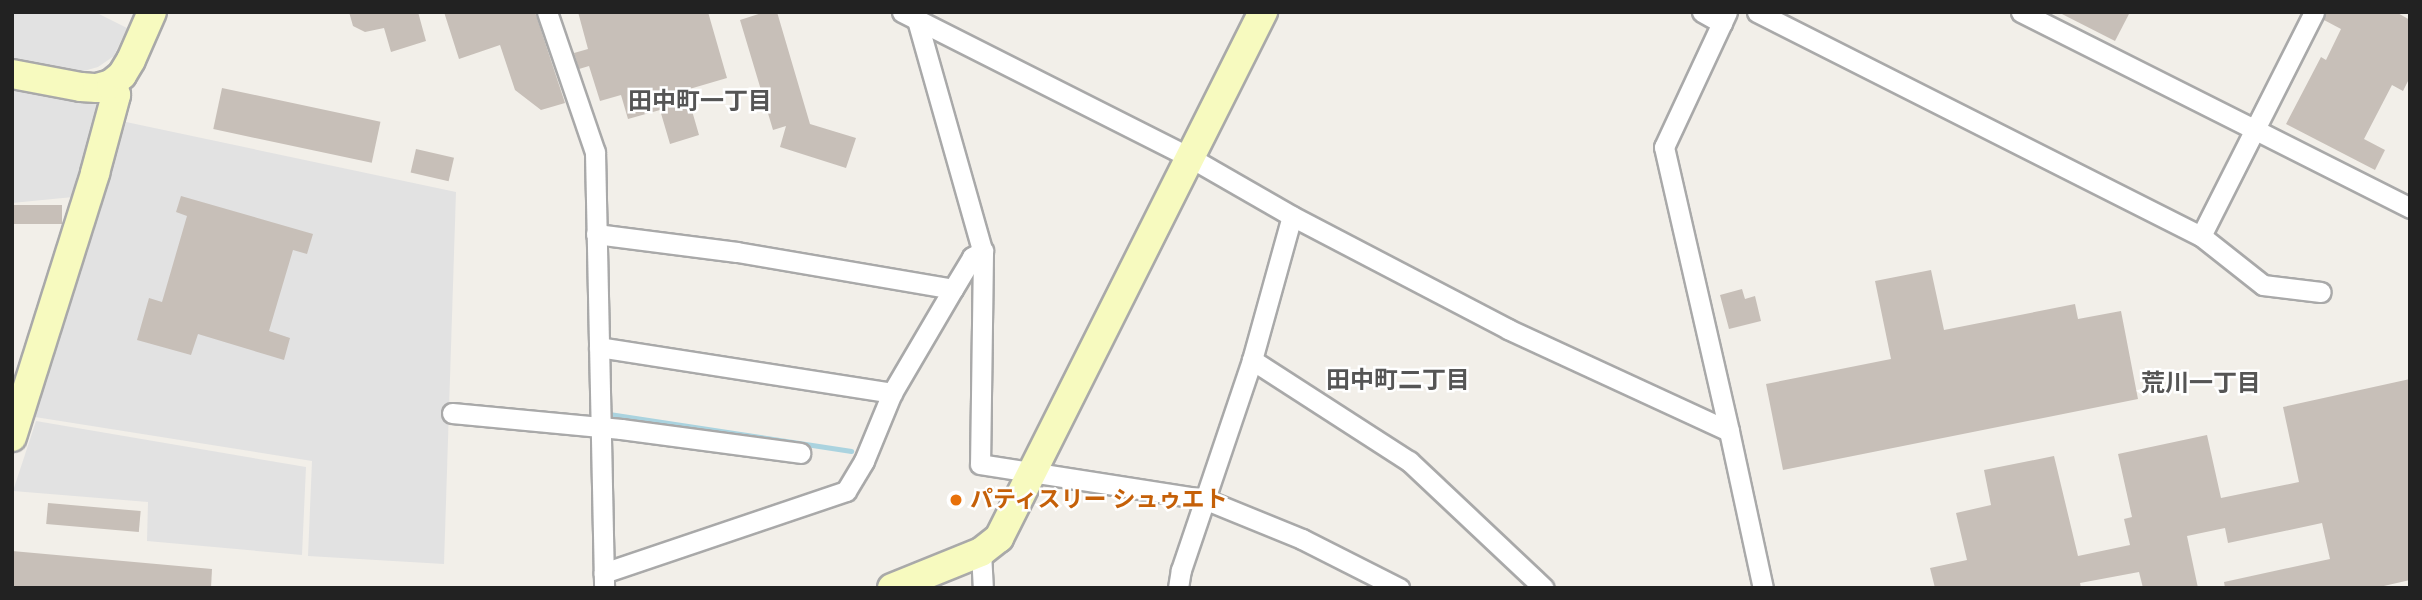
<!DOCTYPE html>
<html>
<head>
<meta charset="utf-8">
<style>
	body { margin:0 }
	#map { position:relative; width:2422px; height:600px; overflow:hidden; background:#f2efe9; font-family:Karla,"Noto Sans JP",sans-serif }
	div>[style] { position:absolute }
	.parking>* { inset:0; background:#e2e2e2 }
	.stream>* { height:5px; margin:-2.5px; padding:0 2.5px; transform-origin:2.5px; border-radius:2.5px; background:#aad3df }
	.building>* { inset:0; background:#c7bfb8; transform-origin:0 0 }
	.roads { filter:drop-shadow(2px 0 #a9a9a9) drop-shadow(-2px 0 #a9a9a9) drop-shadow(0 2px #a9a9a9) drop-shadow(0 -2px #a9a9a9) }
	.street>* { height:19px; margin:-9.5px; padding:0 9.5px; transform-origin:9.5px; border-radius:9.5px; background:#fff }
	.secondary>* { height:28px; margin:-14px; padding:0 14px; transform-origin:14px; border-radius:14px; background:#f7fabf }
	.dots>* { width:19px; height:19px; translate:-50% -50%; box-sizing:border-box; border:4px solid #fff; border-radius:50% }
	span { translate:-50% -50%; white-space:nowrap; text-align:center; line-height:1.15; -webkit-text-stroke:5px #fff; paint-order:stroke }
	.food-label { font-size:23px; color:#c56008; font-weight:700 }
	.left { translate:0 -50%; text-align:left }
	.neighbourhood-label { font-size:24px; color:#555; font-weight:700 }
	.frame { position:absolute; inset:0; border:14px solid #222; pointer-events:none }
</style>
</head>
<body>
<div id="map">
	<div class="parking">
		<i style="clip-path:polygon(12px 12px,95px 12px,127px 28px,114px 56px,98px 67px,80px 72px,12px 58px)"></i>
		<i style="clip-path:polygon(12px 88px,100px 105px,73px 197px,12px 203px)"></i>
		<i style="clip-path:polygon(126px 122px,456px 192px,444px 564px,308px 556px,312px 461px,35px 417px)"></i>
		<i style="clip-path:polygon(36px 421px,306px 467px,302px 555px,147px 541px,148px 502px,13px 491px)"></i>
	</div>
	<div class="stream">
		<i style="left:609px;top:419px;width:5px;rotate:-90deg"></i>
		<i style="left:609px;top:414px;width:245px;rotate:8.7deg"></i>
	</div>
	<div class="building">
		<i style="clip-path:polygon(349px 12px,418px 12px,426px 41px,391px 52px,384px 28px,365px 32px,353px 26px)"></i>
		<i style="clip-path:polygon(444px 12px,535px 12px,565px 103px,541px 110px,515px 90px,500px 45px,459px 59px)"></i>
		<i style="clip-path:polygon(578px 12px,708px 12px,727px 78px,686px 90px,699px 135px,670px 144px,660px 110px,628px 119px,621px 95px,600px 101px,589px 66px,579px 69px,574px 53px,588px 49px)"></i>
		<i style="clip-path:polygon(765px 12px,777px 12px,810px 124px,856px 138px,846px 168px,780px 147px,786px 126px,773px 130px,740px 20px)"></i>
		<i style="clip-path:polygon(2058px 12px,2130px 12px,2115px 41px)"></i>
		<i style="clip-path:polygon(2326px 12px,2396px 12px,2410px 20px,2410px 77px,2403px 91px,2392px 85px,2364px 139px,2385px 150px,2375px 170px,2286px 124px,2321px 57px,2326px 60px,2341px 29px,2324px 20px)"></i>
		<i style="left:222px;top:88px;width:162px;height:42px;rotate:12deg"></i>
		<i style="left:416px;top:149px;width:39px;height:24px;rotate:13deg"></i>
		<i style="clip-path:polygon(181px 196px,313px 234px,307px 254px,293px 250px,269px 331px,290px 338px,284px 360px,198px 334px,191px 355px,137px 340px,149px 298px,162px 302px,187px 216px,176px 212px)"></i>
		<i style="left:62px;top:205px;width:19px;height:50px;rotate:90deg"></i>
		<i style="clip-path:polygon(1931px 270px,1944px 330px,2075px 304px,2078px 319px,2121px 311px,2138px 399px,1783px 470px,1766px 384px,1891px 359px,1875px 281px)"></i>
		<i style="clip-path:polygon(1742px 289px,1745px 299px,1755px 296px,1761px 321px,1729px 329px,1720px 295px)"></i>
		<i style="clip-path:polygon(2410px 379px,2410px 580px,2375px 588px,2225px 588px,2224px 582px,2330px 559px,2322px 523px,2228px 543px,2225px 528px,2187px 536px,2198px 588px,2143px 588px,2139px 572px,2080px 583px,2081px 588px,1935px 588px,1930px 568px,1967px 560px,1956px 513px,1991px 505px,1984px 470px,2054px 456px,2078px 556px,2130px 545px,2124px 519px,2132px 517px,2118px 454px,2207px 435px,2221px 498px,2299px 482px,2283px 407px)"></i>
		<i style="left:48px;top:503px;width:93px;height:21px;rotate:5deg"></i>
		<i style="clip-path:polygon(12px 551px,212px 569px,211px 588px,12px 588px)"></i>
	</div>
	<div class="roads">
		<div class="street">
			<i style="left:547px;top:12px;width:148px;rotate:71.1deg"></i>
			<i style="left:595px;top:152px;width:436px;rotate:88.8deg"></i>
			<i style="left:902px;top:12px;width:324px;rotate:26.8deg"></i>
			<i style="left:1191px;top:158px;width:116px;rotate:29.9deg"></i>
			<i style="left:1292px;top:216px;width:244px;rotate:27.6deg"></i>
			<i style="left:1508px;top:329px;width:243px;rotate:24.8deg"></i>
			<i style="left:1729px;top:431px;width:161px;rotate:77.8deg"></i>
			<i style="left:1702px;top:12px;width:23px;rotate:29deg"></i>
			<i style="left:1727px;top:12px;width:149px;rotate:115deg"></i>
			<i style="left:1664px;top:147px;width:291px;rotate:77.1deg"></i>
			<i style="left:1757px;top:12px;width:497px;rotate:26.8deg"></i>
			<i style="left:2201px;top:236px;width:79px;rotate:38.3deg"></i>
			<i style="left:2263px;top:285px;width:58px;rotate:6.9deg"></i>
			<i style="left:2021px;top:12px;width:436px;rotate:26.7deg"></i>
			<i style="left:917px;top:20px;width:242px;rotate:74.2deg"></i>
			<i style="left:983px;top:253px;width:211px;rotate:90.8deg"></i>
			<i style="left:980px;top:464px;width:227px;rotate:8.9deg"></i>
			<i style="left:1204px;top:499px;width:106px;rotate:22.2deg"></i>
			<i style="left:1302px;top:539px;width:109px;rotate:26.8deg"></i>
			<i style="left:596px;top:234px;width:142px;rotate:7.3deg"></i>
			<i style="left:737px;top:252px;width:219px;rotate:9.7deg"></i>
			<i style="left:953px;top:289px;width:121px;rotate:120.4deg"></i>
			<i style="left:892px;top:393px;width:74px;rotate:112.4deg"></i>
			<i style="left:864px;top:461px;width:35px;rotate:121deg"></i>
			<i style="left:846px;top:491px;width:256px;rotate:161.3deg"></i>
			<i style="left:2201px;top:236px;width:251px;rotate:-63.2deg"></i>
			<i style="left:953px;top:289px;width:37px;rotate:-59deg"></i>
			<i style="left:972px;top:257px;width:13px;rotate:-29deg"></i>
			<i style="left:599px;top:347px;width:297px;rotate:8.9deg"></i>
			<i style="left:1252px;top:360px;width:187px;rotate:32.8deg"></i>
			<i style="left:1409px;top:461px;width:185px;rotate:43.3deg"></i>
			<i style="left:452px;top:413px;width:170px;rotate:5.4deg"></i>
			<i style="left:621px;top:429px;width:181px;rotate:7.6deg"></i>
			<i style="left:981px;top:552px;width:36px;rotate:87deg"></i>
			<i style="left:1178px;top:588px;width:18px;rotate:-81deg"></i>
			<i style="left:1181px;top:570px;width:222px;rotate:-71.3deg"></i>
			<i style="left:1252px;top:360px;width:149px;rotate:-74.5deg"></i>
		</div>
		<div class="secondary">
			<i style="left:12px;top:74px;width:70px;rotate:10.7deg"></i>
			<i style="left:81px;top:87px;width:16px;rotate:4deg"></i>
			<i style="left:97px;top:88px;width:15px;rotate:-16deg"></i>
			<i style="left:12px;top:437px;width:277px;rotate:-72.5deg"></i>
			<i style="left:95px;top:173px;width:81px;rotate:-74.9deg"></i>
			<i style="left:116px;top:95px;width:12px;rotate:-114deg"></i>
			<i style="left:111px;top:84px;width:14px;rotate:-39deg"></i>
			<i style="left:122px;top:75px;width:17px;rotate:-59deg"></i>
			<i style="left:131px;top:60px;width:52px;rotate:-66.4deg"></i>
			<i style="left:892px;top:588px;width:96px;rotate:-22deg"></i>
			<i style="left:981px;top:552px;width:23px;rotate:-38deg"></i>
			<i style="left:999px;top:538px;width:589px;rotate:-63.35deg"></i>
		</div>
	</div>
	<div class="dots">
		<i style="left:956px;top:500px;background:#e8710a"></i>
	</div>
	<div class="food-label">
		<span class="left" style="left:970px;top:500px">パティスリー シュゥエト</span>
	</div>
	<div class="neighbourhood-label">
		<span style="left:700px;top:102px">田中町一丁目</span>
		<span style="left:1398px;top:381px">田中町二丁目</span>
		<span style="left:2201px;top:384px">荒川一丁目</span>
	</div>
	<div class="frame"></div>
</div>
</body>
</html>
